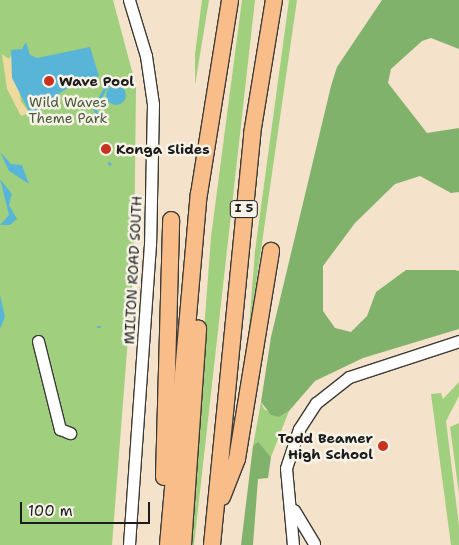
<!DOCTYPE html>
<html>
<head>
<meta charset="utf-8">
<style>
	body { margin:0 }
	#map { position:relative; width:459px; height:545px; overflow:hidden; background:#f4e3ca; font-family:"Shantell Sans",sans-serif }
	div>[style] { position:absolute }
	.green>* { inset:0; background:#a0cf7d }
	.forest>* { inset:0; background:#80b26c }
	.sand>* { inset:0; background:#eeda9e }
	.water>* { inset:0; background:#59b5d7 }
	.round { border-radius:50% }
	.stream>* { height:2.5px; margin:-1.25px; padding:0 1.25px; transform-origin:1.25px; border-radius:1.25px; background:#59b5d7 }
	.roads { filter:drop-shadow(1px 0 #3c3a36) drop-shadow(-1px 0 #3c3a36) drop-shadow(0 1px #3c3a36) drop-shadow(0 -1px #3c3a36) }
	.minor>* { height:11px; margin:-5.5px; padding:0 5.5px; transform-origin:5.5px; border-radius:5.5px; background:#fff }
	.highway>* { height:16px; margin:-8px; padding:0 8px; transform-origin:8px; border-radius:8px; background:#f8bd89 }
	.dots>* { width:14px; height:14px; translate:-50% -50%; box-sizing:border-box; border:2px solid #f7f3e8; border-radius:50% }
	span { translate:-50% -50%; white-space:nowrap; text-align:center; line-height:1.15; -webkit-text-stroke:5px #f7f3e8; paint-order:stroke }
	.shield-label span { padding:1px 4px; background:#f7f3e8; border:1px solid; border-radius:4px; -webkit-text-stroke-width:0 }
	.shield-label { font-size:12px; color:#1c1c1c; font-weight:700 }
	.poi-label { font-size:14px; color:#1c1c1c; font-weight:700 }
	.left { translate:0 -50%; text-align:left }
	.right { translate:-100% -50%; text-align:right }
	.park-label { font-size:14px; color:#4a5b3e }
	.street-label { font-size:14px; color:#1c1c1c }
	.scale { position:absolute; left:20px; top:502px; width:130px; height:22px; box-sizing:border-box; border:2px solid #1c1c1c; border-top:0; padding-left:6px; font-size:15px; line-height:18px; white-space:nowrap; color:#1c1c1c; -webkit-text-stroke:4px #f7f3e8; paint-order:stroke }
</style>
</head>
<body>
<div id="map">
	<div class="green">
		<i style="clip-path:polygon(0 0,113px 0,136px 86px,134px 260px,112px 545px,0 545px)"></i>
		<i style="clip-path:polygon(202px 0,209px 0,195px 85px,195px 54px)"></i>
		<i style="clip-path:polygon(242px 0,255px 0,194px 545px,188px 545px,211px 237px)"></i>
		<i style="clip-path:polygon(289px 0,297px 0,248px 340px,255px 251px)"></i>
		<i style="clip-path:polygon(459px 382px,459px 396px,446px 421px,459px 526px,459px 545px,451px 545px,431px 394px,441px 393px,443px 399px)"></i>
		<i style="clip-path:polygon(261px 402px,264px 409px,279px 417px,289px 411px,271px 457px,258px 443px,253px 446px)"></i>
		<i style="clip-path:polygon(459px 423px,459px 494px,450px 427px)"></i>
	</div>
	<div class="forest">
		<i style="clip-path:polygon(382px 0,459px 0,459px 49px,431px 38px,422px 41px,391px 69px,388px 83px,427px 133px,459px 128px,459px 192px,451px 193px,420px 176px,395px 184px,355px 223px,323px 266px,323px 311px,335px 328px,351px 332px,367px 316px,376px 292px,406px 270px,455px 270px,459px 271px,459px 329px,363px 358px,315px 381px,289px 411px,279px 417px,271px 415px,261px 402px,271px 337px,331px 86px,337px 67px)"></i>
		<i style="clip-path:polygon(258px 442px,271px 457px,268px 478px,258px 479px,253px 545px,241px 545px,253px 446px)"></i>
	</div>
	<div class="sand">
		<i style="clip-path:polygon(2px 54px,9px 59px,12px 54px,21px 101px,29px 113px,21px 116px,7px 89px)"></i>
	</div>
	<div class="water">
		<i style="clip-path:polygon(26px 42px,30px 55px,37px 58px,90px 47px,99px 76px,73px 85px,39px 106px,38px 114px,31px 115px,12px 78px,11px 50px,22px 49px)"></i>
		<i class="round" style="left:106px;top:85px;width:20px;height:20px"></i>
		<i style="clip-path:polygon(0 152px,11px 164px,22px 165px,29px 184px,9px 171px)"></i>
		<i style="clip-path:polygon(0 179px,12px 194px,9px 205px,17px 219px,10px 225px,0 225px,9px 215px)"></i>
		<i style="clip-path:polygon(0 295px,5px 317px,0 329px)"></i>
	</div>
	<div class="stream">
		<i style="left:100px;top:122px;width:15px;rotate:-113deg"></i>
		<i style="left:94px;top:108px;width:26px;rotate:-61deg"></i>
		<i style="left:107px;top:85px;width:7px;rotate:-16deg"></i>
		<i style="left:109px;top:163px;width:1px;rotate:45deg"></i>
		<i style="left:98px;top:327px;width:2px"></i>
	</div>
	<div class="roads">
		<div class="minor">
			<i style="left:129px;top:0;width:59px;rotate:73.1deg"></i>
			<i style="left:146px;top:56px;width:49px;rotate:81.7deg"></i>
			<i style="left:153px;top:104px;width:140px;rotate:91.2deg"></i>
			<i style="left:150px;top:244px;width:302px;rotate:94deg"></i>
			<i style="left:38px;top:341px;width:91px;rotate:76deg"></i>
			<i style="left:60px;top:429px;width:11px;rotate:22deg"></i>
			<i style="left:294px;top:510px;width:39px;rotate:59deg"></i>
			<i style="left:293px;top:545px;width:77px;rotate:-95.2deg"></i>
			<i style="left:286px;top:468px;width:41px;rotate:-71.6deg"></i>
			<i style="left:299px;top:429px;width:31px;rotate:-57deg"></i>
			<i style="left:316px;top:403px;width:42px;rotate:-38.2deg"></i>
			<i style="left:349px;top:377px;width:116px;rotate:-18.1deg"></i>
		</div>
		<div class="highway">
			<i style="left:164px;top:477px;width:257px;rotate:-88.4deg"></i>
			<i style="left:222px;top:497px;width:41px;rotate:-68.5deg"></i>
			<i style="left:237px;top:459px;width:211px;rotate:-80.7deg"></i>
			<i style="left:168px;top:545px;width:352px;rotate:-85deg"></i>
			<i style="left:199px;top:194px;width:196px;rotate:-80.9deg"></i>
			<i style="left:183px;top:545px;width:217px;rotate:-86deg"></i>
			<i style="left:212px;top:545px;width:413px;rotate:-84.4deg"></i>
			<i style="left:252px;top:134px;width:136px;rotate:-80.7deg"></i>
		</div>
	</div>
	<div class="dots">
		<i style="left:49px;top:81px;background:#c8321e"></i>
		<i style="left:106px;top:149px;background:#c8321e"></i>
		<i style="left:383px;top:446px;background:#c8321e"></i>
	</div>
	<div class="shield-label">
		<span style="left:244px;top:209px">I 5</span>
	</div>
	<div class="poi-label">
		<span class="left" style="left:59px;top:81px">Wave Pool</span>
		<span class="left" style="left:116px;top:149px">Konga Slides</span>
		<span class="right" style="left:373px;top:446px">Todd Beamer<br>High School</span>
	</div>
	<div class="park-label">
		<span style="left:68px;top:110px">Wild Waves<br>Theme Park</span>
	</div>
	<div class="street-label">
		<span style="left:133px;top:270px;rotate:-87deg">MILTON ROAD SOUTH</span>
	</div>
	<div class="scale">100 m</div>
</div>
</body>
</html>
